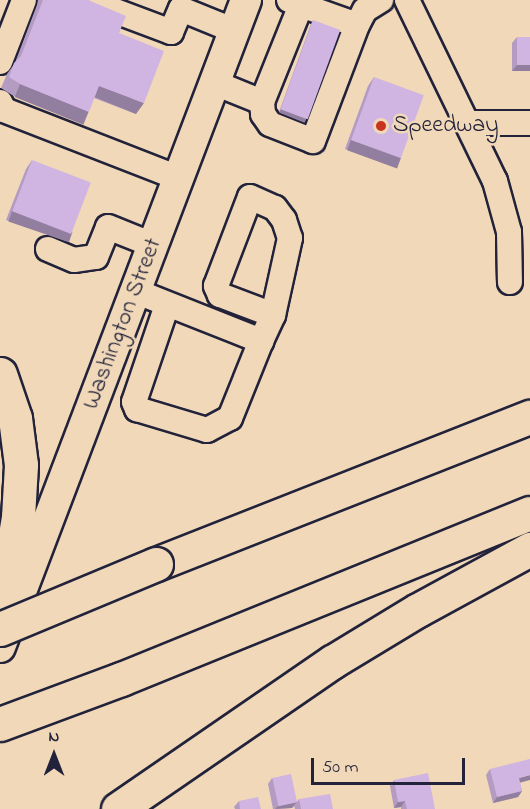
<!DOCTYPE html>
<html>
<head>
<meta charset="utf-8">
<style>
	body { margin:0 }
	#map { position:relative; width:530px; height:809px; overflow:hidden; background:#f0d8b8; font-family:"Indie Flower",sans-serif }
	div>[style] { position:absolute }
	.roads { filter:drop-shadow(2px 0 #22223b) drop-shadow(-2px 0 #22223b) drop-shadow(0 2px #22223b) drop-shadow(0 -2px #22223b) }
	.minor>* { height:24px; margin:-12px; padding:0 12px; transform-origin:12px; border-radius:12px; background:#f0d8b8 }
	.major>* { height:30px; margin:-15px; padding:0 15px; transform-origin:15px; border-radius:15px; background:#f0d8b8 }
	.highway>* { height:33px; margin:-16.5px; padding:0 16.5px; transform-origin:16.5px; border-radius:16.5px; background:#f0d8b8 }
	.bridges { filter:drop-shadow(2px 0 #22223b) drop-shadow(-2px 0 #22223b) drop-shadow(0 2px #22223b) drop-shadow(0 -2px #22223b) }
	.highway-bridge>* { height:33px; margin:-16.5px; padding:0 16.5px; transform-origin:16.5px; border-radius:16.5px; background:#f0d8b8 }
	.wall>* { inset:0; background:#b39bc2 }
	.shaded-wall>* { inset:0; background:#927e9e; transform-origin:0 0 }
	.building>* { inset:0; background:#d0b4e2; transform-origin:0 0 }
	.dots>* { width:16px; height:16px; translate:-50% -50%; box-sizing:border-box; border:3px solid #f0d8b8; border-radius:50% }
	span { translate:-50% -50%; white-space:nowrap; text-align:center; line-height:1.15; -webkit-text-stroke:5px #f0d8b8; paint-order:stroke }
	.poi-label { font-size:24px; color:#22223b }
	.left { translate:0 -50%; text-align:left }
	.street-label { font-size:24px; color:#22223b }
	.north { position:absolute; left:24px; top:725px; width:60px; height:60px; -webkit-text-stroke:4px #f0d8b8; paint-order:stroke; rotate:0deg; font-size:16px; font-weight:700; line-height:24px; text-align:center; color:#22223b }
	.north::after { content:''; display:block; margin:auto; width:21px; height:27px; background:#22223b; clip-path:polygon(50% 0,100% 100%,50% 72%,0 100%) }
	.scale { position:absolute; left:311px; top:758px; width:154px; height:27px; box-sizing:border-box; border:3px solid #22223b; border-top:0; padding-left:8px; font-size:18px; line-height:21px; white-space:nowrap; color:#22223b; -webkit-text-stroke:4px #f0d8b8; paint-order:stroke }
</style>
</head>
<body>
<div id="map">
	<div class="roads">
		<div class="minor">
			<i style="left:86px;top:0;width:91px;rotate:20.6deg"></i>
			<i style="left:171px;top:32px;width:25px;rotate:-67deg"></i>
			<i style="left:181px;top:9px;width:58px;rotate:22.2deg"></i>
			<i style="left:407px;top:0;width:201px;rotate:64.1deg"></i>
			<i style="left:495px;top:181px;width:53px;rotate:74.6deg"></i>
			<i style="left:509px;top:232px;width:50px;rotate:88.9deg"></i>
			<i style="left:301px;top:5px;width:59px;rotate:19.7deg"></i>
			<i style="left:357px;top:25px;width:17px;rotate:-62deg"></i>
			<i style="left:365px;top:10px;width:19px;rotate:-32deg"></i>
			<i style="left:0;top:62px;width:66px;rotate:-68.8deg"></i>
			<i style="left:215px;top:83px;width:51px;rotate:22deg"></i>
			<i style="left:262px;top:102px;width:105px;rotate:-68.1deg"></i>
			<i style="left:301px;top:5px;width:13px;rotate:-157deg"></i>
			<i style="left:0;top:102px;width:9px;rotate:63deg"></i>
			<i style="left:4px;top:110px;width:187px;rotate:21.3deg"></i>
			<i style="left:262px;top:102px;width:12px;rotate:85deg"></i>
			<i style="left:263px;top:114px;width:12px;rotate:55deg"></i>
			<i style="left:270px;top:124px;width:46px;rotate:21.6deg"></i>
			<i style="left:313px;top:141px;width:124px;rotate:-69.2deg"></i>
			<i style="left:467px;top:123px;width:63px"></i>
			<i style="left:48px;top:249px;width:28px;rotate:23deg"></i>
			<i style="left:74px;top:260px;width:22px;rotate:-8deg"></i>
			<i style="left:96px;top:257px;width:32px;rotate:-68deg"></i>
			<i style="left:108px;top:227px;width:48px;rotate:21.8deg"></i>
			<i style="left:135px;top:291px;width:136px;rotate:21.6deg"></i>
			<i style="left:261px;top:341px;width:29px;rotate:-65deg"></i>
			<i style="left:273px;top:315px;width:57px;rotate:-159.3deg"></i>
			<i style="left:220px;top:295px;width:10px;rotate:-114deg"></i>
			<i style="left:216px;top:286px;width:95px;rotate:-69.1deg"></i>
			<i style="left:250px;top:197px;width:27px;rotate:24deg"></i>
			<i style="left:275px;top:208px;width:15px;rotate:53deg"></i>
			<i style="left:284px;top:220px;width:19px;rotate:72deg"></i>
			<i style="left:290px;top:238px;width:79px;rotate:102.4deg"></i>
			<i style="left:167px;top:305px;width:102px;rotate:108.8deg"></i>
			<i style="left:134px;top:402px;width:8px;rotate:67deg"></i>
			<i style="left:137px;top:409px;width:73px;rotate:16.7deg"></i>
			<i style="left:207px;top:430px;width:26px;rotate:-28deg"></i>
			<i style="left:230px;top:418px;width:83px;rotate:-68.1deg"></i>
		</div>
		<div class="major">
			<i style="left:0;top:647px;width:692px;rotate:-69.18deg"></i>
		</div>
		<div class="highway">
			<i style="left:0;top:374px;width:46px;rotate:71.2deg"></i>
			<i style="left:15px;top:418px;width:47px;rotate:82.7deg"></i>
			<i style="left:21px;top:465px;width:52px;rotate:93.3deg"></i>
			<i style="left:18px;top:517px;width:109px;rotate:99.5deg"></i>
			<i style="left:156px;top:564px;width:402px;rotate:-21.5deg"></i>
			<i style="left:0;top:724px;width:129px;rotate:-20.4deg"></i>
			<i style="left:121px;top:679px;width:441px;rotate:-22.1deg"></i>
			<i style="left:118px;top:809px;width:260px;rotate:-34.5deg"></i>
			<i style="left:332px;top:662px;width:100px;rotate:-31.2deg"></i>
			<i style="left:418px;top:610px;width:128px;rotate:-28.6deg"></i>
		</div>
	</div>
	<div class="bridges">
		<div class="highway-bridge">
			<i style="left:0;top:629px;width:169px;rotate:-22.6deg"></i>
		</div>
	</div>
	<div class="wall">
		<i style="clip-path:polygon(38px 0,88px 0,119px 33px,136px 114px,94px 98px,81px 123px,12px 95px,1px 88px,7px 74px,15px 63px,37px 5px)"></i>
		<i style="clip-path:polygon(313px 20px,306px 119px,304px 122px,279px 112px,311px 24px)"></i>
		<i style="clip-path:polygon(517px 37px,530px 37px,530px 71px,512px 71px,512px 43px)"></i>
		<i style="clip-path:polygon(374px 77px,401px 158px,395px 167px,345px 149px,368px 86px)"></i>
		<i style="clip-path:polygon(32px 160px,72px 232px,66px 241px,6px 220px,26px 169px)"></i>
		<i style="clip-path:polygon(490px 769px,520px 783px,522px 791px,518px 797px,493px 803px,486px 775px)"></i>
		<i style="clip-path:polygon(272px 778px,297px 802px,292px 808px,273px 809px,268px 784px)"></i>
		<i style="clip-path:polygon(394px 780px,435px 809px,401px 809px,401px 807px,394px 808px,390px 786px)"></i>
		<i style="clip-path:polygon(299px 799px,333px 809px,295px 809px,294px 806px)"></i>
		<i style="clip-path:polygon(239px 801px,261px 809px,235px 809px,234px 807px)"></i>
	</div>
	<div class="shaded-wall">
		<i style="clip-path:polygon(517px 65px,530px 65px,530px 71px,512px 71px)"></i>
		<i style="left:20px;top:84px;width:74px;height:14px;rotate:22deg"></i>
		<i style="clip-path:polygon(99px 86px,144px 103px,136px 114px,92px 96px)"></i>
		<i style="left:281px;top:109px;width:27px;height:4px;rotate:22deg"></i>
		<i style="left:351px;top:140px;width:53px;height:11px;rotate:20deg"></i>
		<i style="left:12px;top:211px;width:64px;height:11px;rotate:19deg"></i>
		<i style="clip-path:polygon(530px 775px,530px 780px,515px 784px,519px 778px)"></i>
		<i style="clip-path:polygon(522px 791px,518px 797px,493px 803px,497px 797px)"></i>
		<i style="clip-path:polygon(405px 801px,401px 807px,394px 808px,398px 802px)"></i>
		<i style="clip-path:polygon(297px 802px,292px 808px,275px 809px,278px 806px)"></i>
	</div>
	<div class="building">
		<i style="clip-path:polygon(43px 0,88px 0,126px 16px,119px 33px,164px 51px,144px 103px,99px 86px,89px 112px,20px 84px,9px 77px,14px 63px,21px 56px)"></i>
		<i style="left:313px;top:20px;width:29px;height:95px;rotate:20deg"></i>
		<i style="left:517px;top:37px;width:13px;height:28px"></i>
		<i style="left:374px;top:77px;width:53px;height:67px;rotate:20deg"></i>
		<i style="left:32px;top:160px;width:63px;height:55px;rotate:21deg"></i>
		<i style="clip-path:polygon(530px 759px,530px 775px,519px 778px,522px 791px,497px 797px,490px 769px)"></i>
		<i style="clip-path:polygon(428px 773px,435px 809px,407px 809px,405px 801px,398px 802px,394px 780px)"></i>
		<i style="left:291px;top:774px;width:29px;height:19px;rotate:78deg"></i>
		<i style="clip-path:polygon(330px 794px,333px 809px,301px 809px,299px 799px)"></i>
		<i style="clip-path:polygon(258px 797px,261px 809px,240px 809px,239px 801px)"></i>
	</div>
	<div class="dots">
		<i style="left:381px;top:126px;background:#c8321e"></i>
	</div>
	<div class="poi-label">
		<span class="left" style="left:393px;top:126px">Speedway</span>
	</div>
	<div class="street-label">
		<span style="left:123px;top:324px;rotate:-69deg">Washington Street</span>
	</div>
	<div class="north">N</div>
	<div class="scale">50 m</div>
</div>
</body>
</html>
